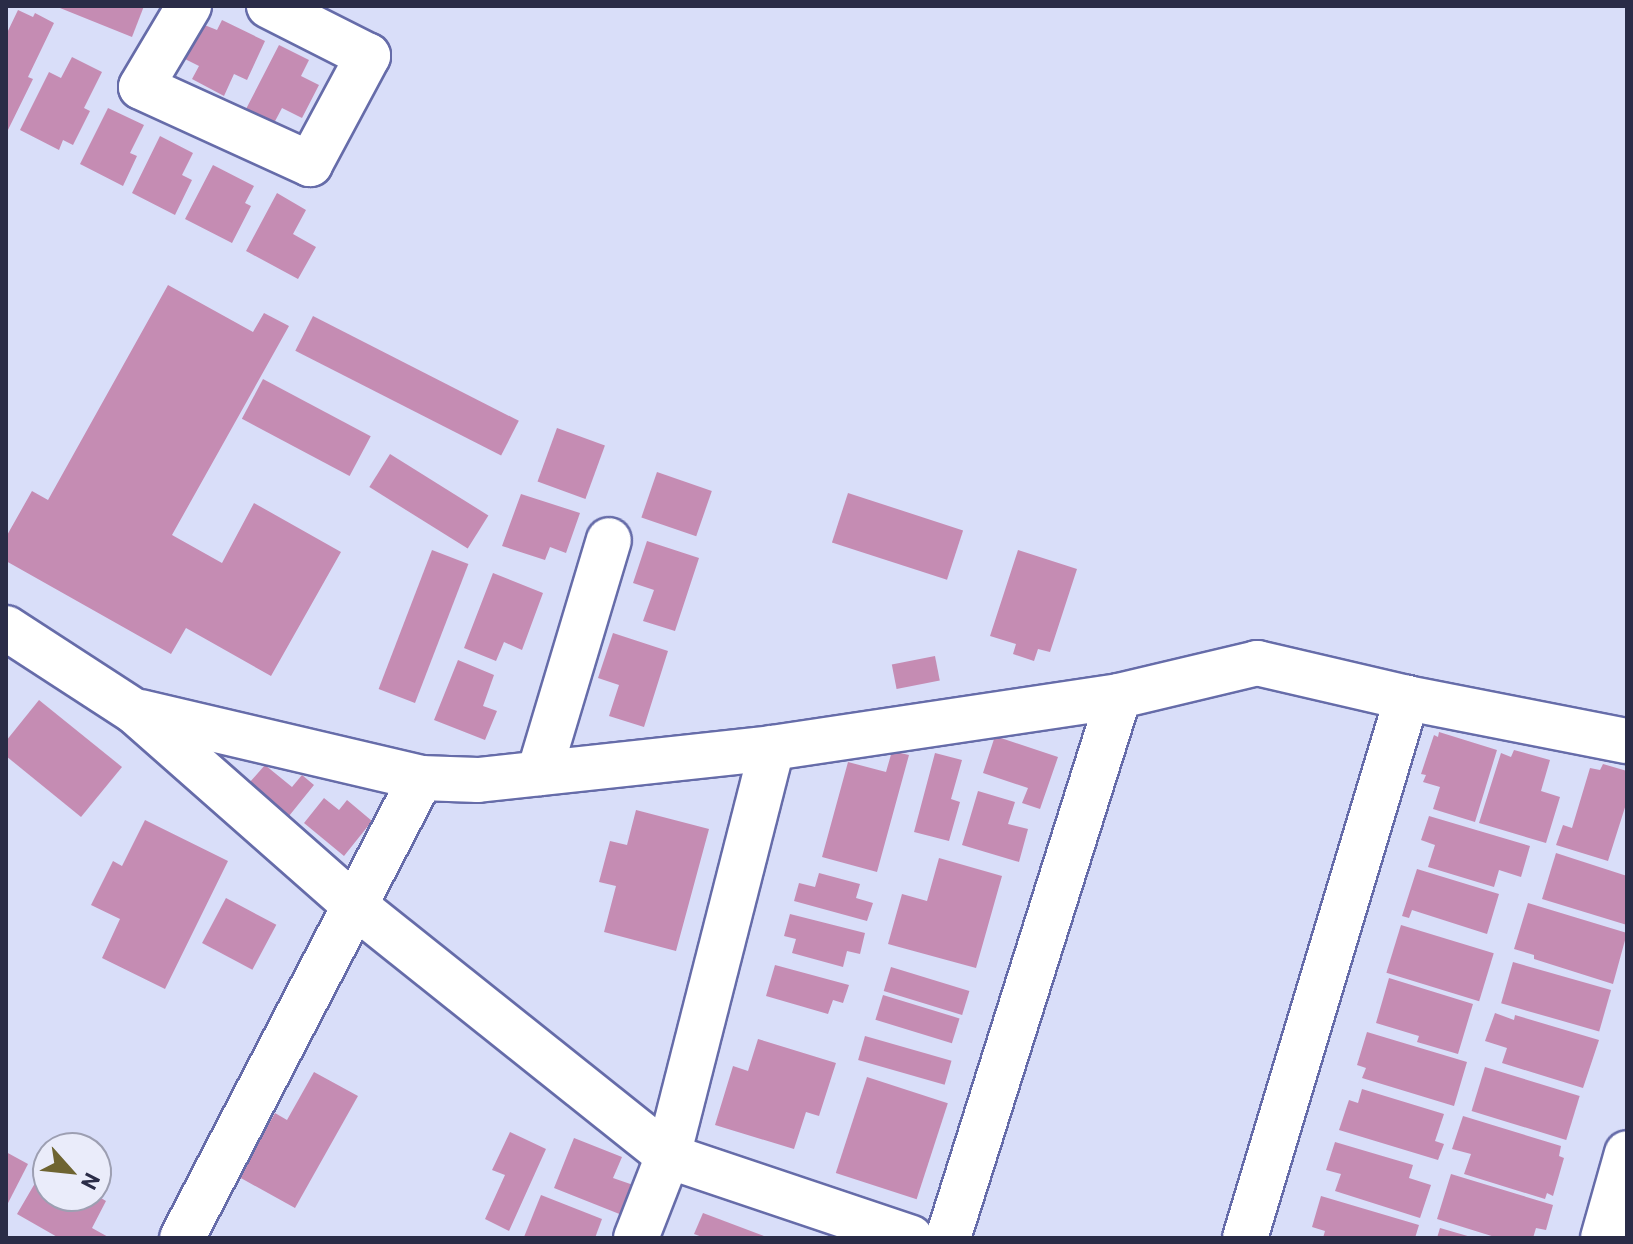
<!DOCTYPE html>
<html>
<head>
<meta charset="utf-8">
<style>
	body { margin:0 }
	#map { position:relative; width:1633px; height:1244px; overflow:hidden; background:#d9def9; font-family:Barlow,sans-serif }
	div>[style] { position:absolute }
	.building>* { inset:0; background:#c58cb3; transform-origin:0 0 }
	.roads { filter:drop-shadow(2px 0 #666ca9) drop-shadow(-2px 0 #666ca9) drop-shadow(0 2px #666ca9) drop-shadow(0 -2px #666ca9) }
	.street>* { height:44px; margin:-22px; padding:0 22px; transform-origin:22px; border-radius:22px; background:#fff }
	span { translate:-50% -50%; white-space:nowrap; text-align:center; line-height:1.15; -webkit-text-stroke:6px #eaecfa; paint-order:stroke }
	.frame { position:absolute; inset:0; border:8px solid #2a2c47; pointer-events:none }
	.north { position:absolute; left:32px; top:1132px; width:80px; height:80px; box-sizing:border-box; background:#eaecfa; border:2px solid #9d9fb2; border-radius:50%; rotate:117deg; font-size:22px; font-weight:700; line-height:32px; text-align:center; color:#2a2c47 }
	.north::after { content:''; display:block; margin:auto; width:28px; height:36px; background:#6e6431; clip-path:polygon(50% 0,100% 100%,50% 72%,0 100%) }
</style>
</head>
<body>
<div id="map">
	<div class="building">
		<i style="clip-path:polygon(55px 6px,144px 6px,132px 37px)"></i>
		<i style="clip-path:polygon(18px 10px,33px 17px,35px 13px,54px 23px,28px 77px,33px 79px,6px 134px,6px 35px)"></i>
		<i style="clip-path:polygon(222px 20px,265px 41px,247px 80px,234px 74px,224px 96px,192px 79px,199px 66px,185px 59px,202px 24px,217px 30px)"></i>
		<i style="clip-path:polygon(279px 45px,309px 60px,301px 76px,319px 85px,302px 118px,282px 108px,273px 125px,245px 111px)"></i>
		<i style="clip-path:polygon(72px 57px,102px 72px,84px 108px,90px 111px,73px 145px,63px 140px,59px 150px,20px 130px,49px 72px,61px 78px)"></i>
		<i style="clip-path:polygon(108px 108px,144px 125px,130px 153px,137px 156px,123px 186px,80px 164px)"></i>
		<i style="clip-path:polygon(160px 136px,193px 153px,182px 175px,192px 180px,175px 215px,132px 193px)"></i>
		<i style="clip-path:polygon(213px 165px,254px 186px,245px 203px,251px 206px,232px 243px,185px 219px)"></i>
		<i style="clip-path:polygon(277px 193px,306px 210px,293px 234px,316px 247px,298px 279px,246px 251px)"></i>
		<i style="clip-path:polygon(168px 285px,253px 332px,264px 313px,289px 326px,172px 535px,222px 563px,254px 503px,341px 552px,271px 676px,186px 628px,171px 654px,6px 561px,6px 537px,32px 491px,48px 500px)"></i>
		<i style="left:313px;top:316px;width:231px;height:39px;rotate:27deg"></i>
		<i style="left:263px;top:379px;width:122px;height:45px;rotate:28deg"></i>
		<i style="left:557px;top:428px;width:51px;height:57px;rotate:20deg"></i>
		<i style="left:390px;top:454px;width:116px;height:39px;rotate:32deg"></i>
		<i style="left:657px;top:472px;width:58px;height:48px;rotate:19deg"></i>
		<i style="left:848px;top:493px;width:121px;height:52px;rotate:18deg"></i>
		<i style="clip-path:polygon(521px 494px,580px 513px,566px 553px,550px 547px,545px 560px,502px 546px)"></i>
		<i style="clip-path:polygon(647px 541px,699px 558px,675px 631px,643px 621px,654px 590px,633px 583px)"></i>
		<i style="left:432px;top:550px;width:39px;height:149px;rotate:21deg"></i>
		<i style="clip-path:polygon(1018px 550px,1077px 569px,1050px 652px,1038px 649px,1034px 661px,1013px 654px,1016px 644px,990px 636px)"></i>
		<i style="clip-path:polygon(493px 573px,543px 593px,522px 650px,504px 642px,496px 661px,464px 648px)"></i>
		<i style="clip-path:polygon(613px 633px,668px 651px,644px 727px,609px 716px,619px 685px,598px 678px)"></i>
		<i style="left:935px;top:656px;width:25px;height:44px;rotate:79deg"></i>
		<i style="clip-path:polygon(458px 660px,494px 675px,483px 706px,497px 711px,485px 740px,434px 720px)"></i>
		<i style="clip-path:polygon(39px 700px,122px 767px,81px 817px,6px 756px,6px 741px)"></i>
		<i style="clip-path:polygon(1439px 732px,1497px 750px,1475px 822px,1433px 809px,1440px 787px,1423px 782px,1426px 775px,1421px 774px,1434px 735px,1438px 737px)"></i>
		<i style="clip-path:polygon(995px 736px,1058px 757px,1040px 809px,1022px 803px,1028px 788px,983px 773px)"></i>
		<i style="clip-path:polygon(1514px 750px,1550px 760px,1541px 791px,1560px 797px,1546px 843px,1479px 823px,1501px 753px,1511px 757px)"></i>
		<i style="clip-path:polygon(892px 751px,909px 755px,877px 872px,822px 857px,848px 762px,886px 772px)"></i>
		<i style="clip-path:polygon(935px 753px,962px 760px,951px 799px,960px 802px,949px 841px,914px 832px)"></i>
		<i style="clip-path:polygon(1603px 764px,1627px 771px,1627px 801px,1608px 861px,1556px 845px,1563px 825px,1572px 828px,1590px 768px,1600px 770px)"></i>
		<i style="clip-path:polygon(265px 765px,292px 787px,302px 775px,314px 785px,289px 816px,249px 783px)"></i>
		<i style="clip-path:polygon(978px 791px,1015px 802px,1008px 824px,1028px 829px,1019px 862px,962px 845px)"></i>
		<i style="clip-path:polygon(324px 798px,339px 810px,347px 800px,372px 821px,344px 856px,304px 823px)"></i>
		<i style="clip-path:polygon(636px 810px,709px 829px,676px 951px,604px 932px,616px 886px,599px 882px,610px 841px,627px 845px)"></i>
		<i style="clip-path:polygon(1429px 816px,1530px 846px,1521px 877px,1499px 870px,1494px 887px,1428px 867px,1435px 845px,1421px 840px)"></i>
		<i style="clip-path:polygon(145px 820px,228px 861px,165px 989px,102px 958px,120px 919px,91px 905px,113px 861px,122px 866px)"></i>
		<i style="clip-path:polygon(1556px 853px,1627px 876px,1627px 925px,1542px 899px)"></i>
		<i style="clip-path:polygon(939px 858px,1002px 876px,976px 968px,888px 944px,902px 894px,927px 901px)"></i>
		<i style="clip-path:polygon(1417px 869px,1499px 894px,1487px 934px,1412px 910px,1409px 918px,1402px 916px)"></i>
		<i style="clip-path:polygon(819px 873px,860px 884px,856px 898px,873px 903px,867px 921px,794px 901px,799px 883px,815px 887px)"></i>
		<i style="left:226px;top:898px;width:57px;height:51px;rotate:28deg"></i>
		<i style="clip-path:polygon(1528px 903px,1627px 933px,1613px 984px,1534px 959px,1534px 955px,1514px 949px)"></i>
		<i style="clip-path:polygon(790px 914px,865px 933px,860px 954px,847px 951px,843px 967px,792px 953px,796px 939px,784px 936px)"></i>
		<i style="left:1401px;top:925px;width:97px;height:50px;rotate:17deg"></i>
		<i style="left:1513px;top:962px;width:102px;height:43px;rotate:16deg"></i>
		<i style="clip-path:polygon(775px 965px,849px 985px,843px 1003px,833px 1000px,828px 1014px,766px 996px)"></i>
		<i style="left:891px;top:967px;width:82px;height:25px;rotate:17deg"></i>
		<i style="clip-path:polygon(1389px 978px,1473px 1004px,1458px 1054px,1417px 1042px,1419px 1036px,1376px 1023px)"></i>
		<i style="left:883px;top:995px;width:80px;height:26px;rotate:17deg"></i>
		<i style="clip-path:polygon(1495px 1013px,1514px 1020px,1515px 1015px,1599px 1040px,1583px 1088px,1502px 1063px,1507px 1048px,1485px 1041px)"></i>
		<i style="clip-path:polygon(1367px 1032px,1467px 1062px,1454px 1106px,1362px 1078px,1366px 1068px,1357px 1065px)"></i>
		<i style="left:865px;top:1036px;width:90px;height:25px;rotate:16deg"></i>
		<i style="clip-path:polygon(758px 1039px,836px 1063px,819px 1116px,806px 1112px,794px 1149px,715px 1125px,733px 1066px,748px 1071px)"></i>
		<i style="left:1485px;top:1067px;width:99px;height:46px;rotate:17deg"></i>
		<i style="clip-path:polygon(314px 1072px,358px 1096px,295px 1208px,239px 1177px,275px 1113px,287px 1120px)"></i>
		<i style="left:867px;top:1077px;width:85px;height:101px;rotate:18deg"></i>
		<i style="clip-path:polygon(1362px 1089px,1444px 1114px,1435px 1141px,1444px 1144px,1438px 1160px,1339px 1130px,1349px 1100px,1358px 1103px)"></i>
		<i style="clip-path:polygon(1463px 1116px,1561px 1146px,1559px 1156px,1564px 1158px,1553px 1196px,1547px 1193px,1545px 1199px,1464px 1174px,1471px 1154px,1452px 1149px)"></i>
		<i style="clip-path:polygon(510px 1132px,546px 1149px,509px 1231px,485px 1219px,505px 1175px,492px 1170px)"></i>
		<i style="clip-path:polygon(574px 1138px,622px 1157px,613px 1178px,639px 1187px,627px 1217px,554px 1188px)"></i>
		<i style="clip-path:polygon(1335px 1142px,1413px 1165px,1409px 1178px,1431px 1185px,1420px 1218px,1335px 1191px,1341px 1174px,1326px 1170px)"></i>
		<i style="clip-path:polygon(6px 1152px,28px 1164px,6px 1207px)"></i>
		<i style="clip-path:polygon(45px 1166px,48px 1168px,48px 1196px,96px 1195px,106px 1201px,92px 1228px,110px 1238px,59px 1238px,17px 1214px)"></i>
		<i style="clip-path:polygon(1451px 1174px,1553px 1205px,1546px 1230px,1536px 1228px,1533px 1238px,1498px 1238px,1437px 1219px)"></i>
		<i style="clip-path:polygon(541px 1195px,602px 1219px,595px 1238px,524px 1237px)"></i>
		<i style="clip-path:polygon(1321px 1196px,1419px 1225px,1415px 1238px,1323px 1238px,1325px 1231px,1312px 1227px)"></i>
		<i style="clip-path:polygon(703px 1213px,769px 1238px,705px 1238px,694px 1234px)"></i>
		<i style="clip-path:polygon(1440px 1228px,1471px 1237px,1471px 1238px,1437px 1238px)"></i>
	</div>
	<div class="roads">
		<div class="street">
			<i style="left:189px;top:6px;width:94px;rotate:120.7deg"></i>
			<i style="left:141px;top:87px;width:186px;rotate:24.5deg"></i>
			<i style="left:310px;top:164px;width:123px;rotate:-61.8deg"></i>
			<i style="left:368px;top:56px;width:111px;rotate:-153.2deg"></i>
			<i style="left:6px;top:628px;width:153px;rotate:33deg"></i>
			<i style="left:134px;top:711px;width:293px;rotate:41.4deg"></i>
			<i style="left:354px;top:905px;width:402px;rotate:38.6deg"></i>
			<i style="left:668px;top:1156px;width:256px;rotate:18.6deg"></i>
			<i style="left:140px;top:712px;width:289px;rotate:13.2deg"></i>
			<i style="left:539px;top:773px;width:243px;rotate:-73.3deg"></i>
			<i style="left:182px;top:1238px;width:518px;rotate:-62.55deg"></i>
			<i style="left:421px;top:778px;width:57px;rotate:2deg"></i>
			<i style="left:478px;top:780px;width:296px;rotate:-6.2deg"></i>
			<i style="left:772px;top:748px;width:351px;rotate:-8.5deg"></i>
			<i style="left:1119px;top:696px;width:142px;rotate:-13.4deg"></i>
			<i style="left:1257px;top:663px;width:154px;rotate:13.1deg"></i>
			<i style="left:1407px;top:698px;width:224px;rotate:11.1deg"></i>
			<i style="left:636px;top:1238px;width:88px;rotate:-68.7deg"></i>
			<i style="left:668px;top:1156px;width:421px;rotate:-75.7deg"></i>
			<i style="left:948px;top:1238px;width:568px;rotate:-72.49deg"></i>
			<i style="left:1245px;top:1238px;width:564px;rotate:-73.3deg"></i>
			<i style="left:1603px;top:1238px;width:88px;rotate:-74.2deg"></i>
		</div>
	</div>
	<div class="frame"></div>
	<div class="north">N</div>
</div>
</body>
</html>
